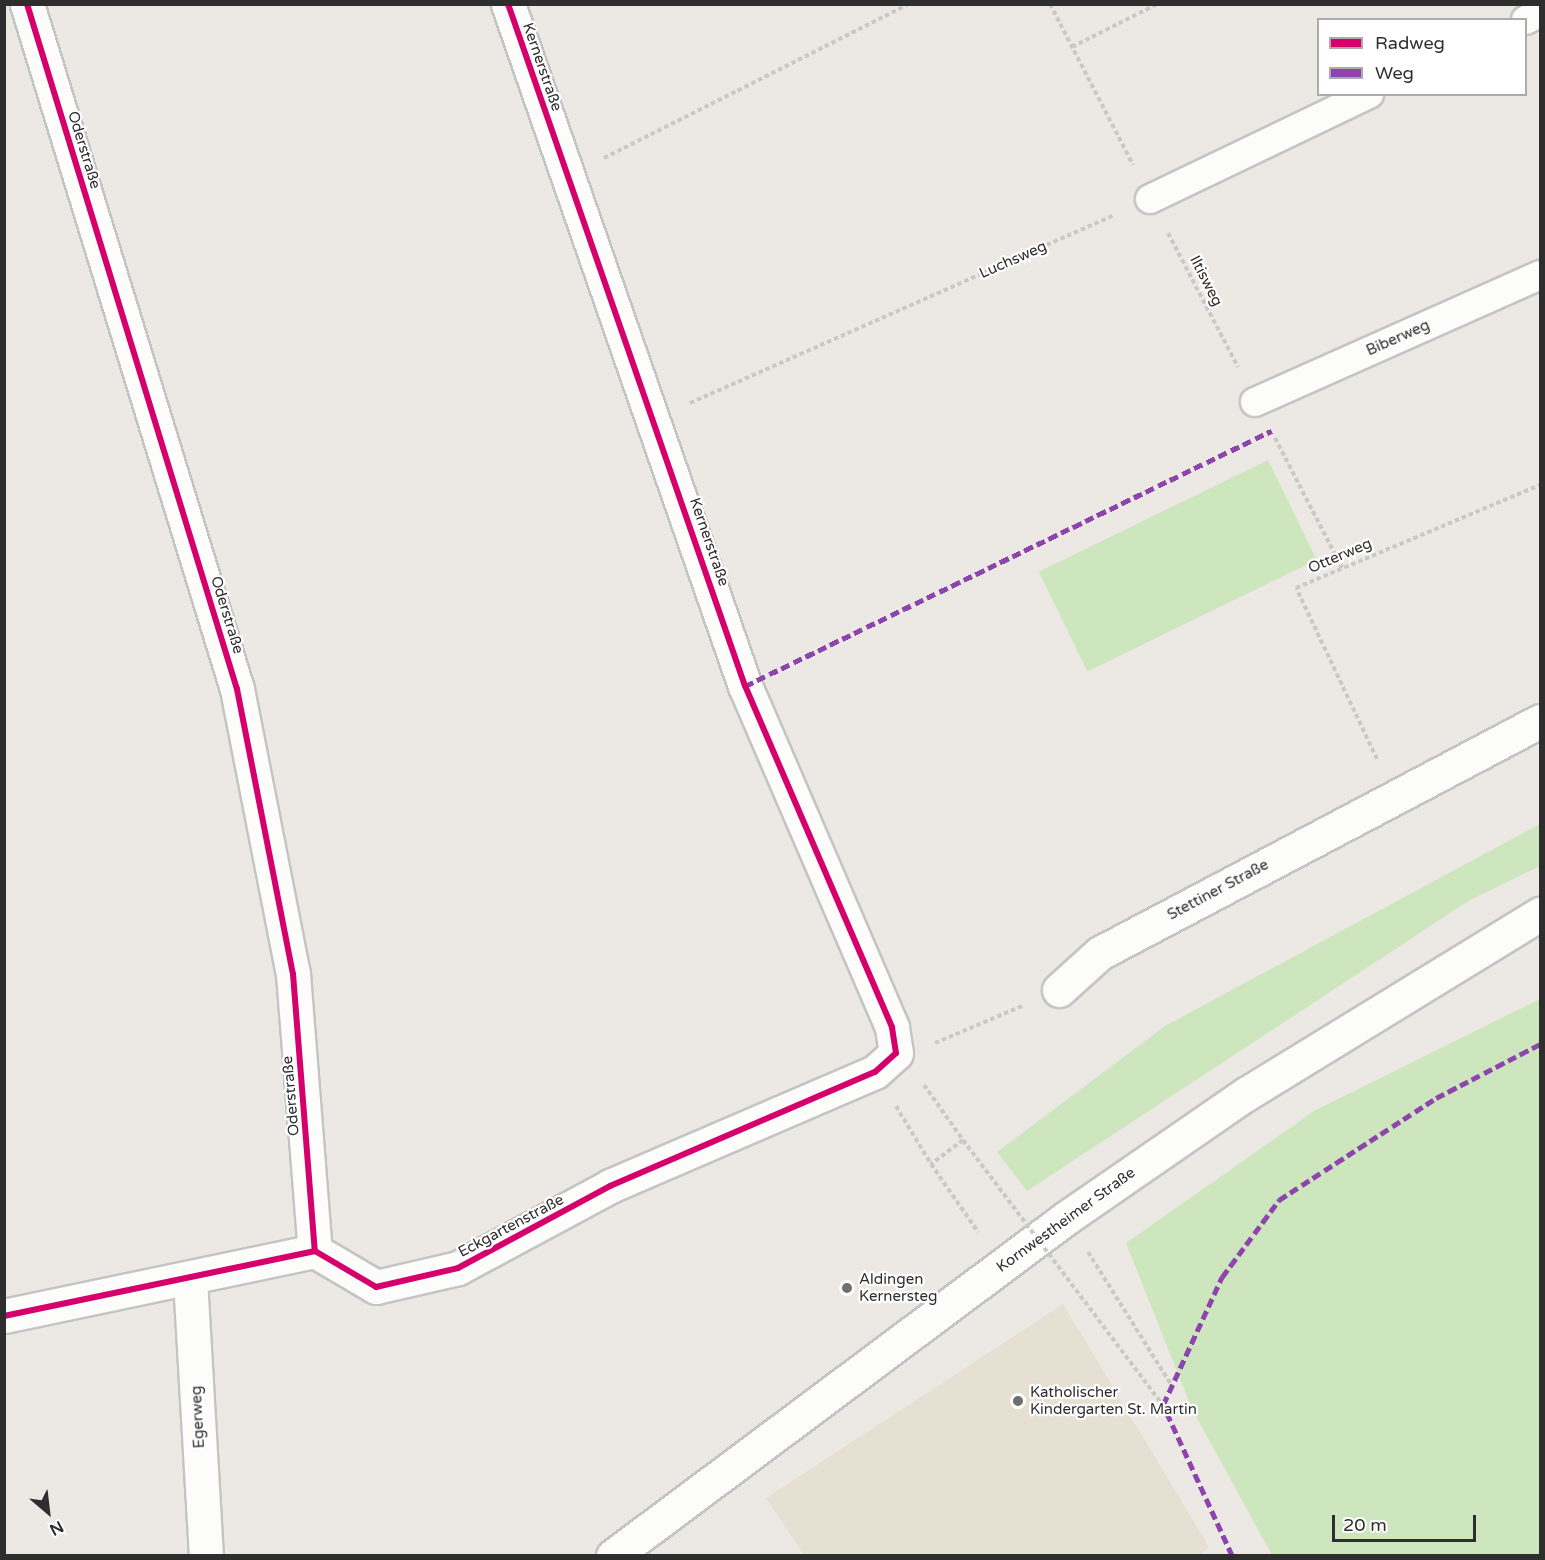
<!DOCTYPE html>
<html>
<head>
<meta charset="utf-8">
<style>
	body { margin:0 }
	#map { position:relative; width:1545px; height:1560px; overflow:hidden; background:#ece8e4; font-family:"Varela Round",sans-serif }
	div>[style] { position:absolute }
	.education>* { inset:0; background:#e6e0d3 }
	.green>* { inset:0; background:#cee6be; transform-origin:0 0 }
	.path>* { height:4px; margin-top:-2px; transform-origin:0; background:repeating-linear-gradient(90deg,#c9c9c8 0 4.5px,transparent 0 7.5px) }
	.roads { filter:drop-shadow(2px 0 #c5c4c5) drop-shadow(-2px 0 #c5c4c5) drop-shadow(0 2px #c5c4c5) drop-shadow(0 -2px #c5c4c5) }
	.service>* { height:28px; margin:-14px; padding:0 14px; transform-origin:14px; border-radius:14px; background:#fcfcfb }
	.minor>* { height:33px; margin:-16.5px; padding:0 16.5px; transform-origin:16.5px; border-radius:16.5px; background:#fcfcfb }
	.path-bridge>* { height:4px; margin-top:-2px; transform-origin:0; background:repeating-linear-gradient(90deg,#c9c9c8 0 4.5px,transparent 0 7.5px) }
	.quiet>* { height:4.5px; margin-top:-2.25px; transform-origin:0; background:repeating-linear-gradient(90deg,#8e44ad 0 9px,transparent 0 13.5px) }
	.cycleway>* { height:6px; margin:-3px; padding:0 3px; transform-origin:3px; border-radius:3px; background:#d6006c }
	.dots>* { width:16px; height:16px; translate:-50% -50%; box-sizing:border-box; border:3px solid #fff; border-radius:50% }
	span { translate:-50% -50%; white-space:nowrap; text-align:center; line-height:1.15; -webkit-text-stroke:4.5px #fff; paint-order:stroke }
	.street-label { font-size:15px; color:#2e2e2e }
	.poi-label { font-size:15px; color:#2e2e2e }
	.left { translate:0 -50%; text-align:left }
	.frame { position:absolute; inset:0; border:6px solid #2e2e2e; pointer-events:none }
	.legend { position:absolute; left:1317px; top:18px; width:210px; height:78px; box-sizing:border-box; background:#fff; border:2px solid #ababab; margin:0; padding:8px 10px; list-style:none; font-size:18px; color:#2e2e2e }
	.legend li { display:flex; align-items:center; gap:12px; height:30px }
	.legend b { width:30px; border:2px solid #ababab }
	.north { position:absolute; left:18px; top:1482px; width:60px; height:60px; -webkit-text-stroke:4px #fff; paint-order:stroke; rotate:152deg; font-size:16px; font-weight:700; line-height:24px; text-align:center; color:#2e2e2e }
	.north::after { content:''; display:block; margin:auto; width:21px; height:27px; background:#2e2e2e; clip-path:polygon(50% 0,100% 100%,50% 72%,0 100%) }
	.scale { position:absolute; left:1332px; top:1515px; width:144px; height:27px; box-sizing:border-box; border:3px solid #2e2e2e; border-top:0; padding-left:8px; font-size:18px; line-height:21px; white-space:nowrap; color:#2e2e2e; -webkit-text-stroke:4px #fff; paint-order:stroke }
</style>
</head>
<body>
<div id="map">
	<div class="education">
		<i style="clip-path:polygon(1063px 1304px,1209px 1547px,1199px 1556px,804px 1555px,766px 1498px)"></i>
	</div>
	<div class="green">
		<i style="left:1268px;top:460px;width:111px;height:255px;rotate:64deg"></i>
		<i style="clip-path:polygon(1540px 824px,1540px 866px,1470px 900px,1027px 1191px,997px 1152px,1165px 1026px)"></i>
		<i style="clip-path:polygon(1540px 999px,1540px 1555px,1272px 1555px,1192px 1409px,1126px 1243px,1314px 1111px)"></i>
	</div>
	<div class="path">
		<i style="left:1050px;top:4px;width:181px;rotate:62.7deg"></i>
		<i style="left:1072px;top:47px;width:95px;rotate:-26.8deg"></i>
		<i style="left:604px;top:158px;width:342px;rotate:-26.8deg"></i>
		<i style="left:1168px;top:233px;width:151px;rotate:62.4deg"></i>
		<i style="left:690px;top:403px;width:464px;rotate:-23.9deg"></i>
		<i style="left:1275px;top:438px;width:146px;rotate:62.7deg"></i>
		<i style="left:1377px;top:759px;width:189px;rotate:-115.3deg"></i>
		<i style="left:1296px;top:588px;width:265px;rotate:-22.9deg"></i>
		<i style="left:935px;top:1043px;width:95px;rotate:-23deg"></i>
		<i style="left:924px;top:1085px;width:67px;rotate:54.7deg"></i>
		<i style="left:963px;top:1140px;width:40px;rotate:143deg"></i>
		<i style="left:931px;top:1164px;width:83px;rotate:55.3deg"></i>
		<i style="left:896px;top:1106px;width:68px;rotate:58.9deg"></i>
		<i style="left:1088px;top:1252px;width:158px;rotate:57.9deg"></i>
	</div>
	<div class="roads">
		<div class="service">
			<i style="left:1526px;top:20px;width:16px;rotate:-27deg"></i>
			<i style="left:1150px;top:199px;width:243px;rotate:-25.6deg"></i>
			<i style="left:1255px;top:402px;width:312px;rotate:-24deg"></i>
		</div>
		<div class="minor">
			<i style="left:27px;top:4px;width:716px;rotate:72.96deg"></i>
			<i style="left:237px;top:689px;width:290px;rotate:78.9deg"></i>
			<i style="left:293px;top:974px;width:278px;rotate:85.5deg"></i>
			<i style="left:1059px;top:990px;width:55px;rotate:-42.1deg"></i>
			<i style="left:1100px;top:953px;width:497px;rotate:-27.8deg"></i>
			<i style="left:190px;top:1279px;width:277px;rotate:86.7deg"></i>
			<i style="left:4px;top:1316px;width:318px;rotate:-11.8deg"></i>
			<i style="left:315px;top:1251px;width:71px;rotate:30.5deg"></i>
			<i style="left:376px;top:1287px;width:84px;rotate:-13deg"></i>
			<i style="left:458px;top:1268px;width:173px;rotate:-28.3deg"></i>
			<i style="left:610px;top:1186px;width:288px;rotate:-23.3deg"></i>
			<i style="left:875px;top:1072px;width:28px;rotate:-42deg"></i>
			<i style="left:896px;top:1053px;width:26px;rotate:-99deg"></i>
			<i style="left:892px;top:1027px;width:371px;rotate:-113.3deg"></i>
			<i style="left:745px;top:686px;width:722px;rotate:-109.16deg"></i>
			<i style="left:613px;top:1556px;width:565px;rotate:-36.73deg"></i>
			<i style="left:1066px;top:1218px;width:219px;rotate:-34.6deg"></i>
			<i style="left:1246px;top:1094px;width:345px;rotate:-31.5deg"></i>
		</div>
	</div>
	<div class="path-bridge">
		<i style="left:963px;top:1140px;width:332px;rotate:53deg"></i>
	</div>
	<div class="quiet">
		<i style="left:745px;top:686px;width:585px;rotate:-25.86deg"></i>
		<i style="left:1232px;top:1556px;width:166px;rotate:-114.6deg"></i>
		<i style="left:1163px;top:1405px;width:141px;rotate:-65.3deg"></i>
		<i style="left:1222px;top:1277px;width:96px;rotate:-53.5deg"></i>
		<i style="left:1279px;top:1200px;width:187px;rotate:-33deg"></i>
		<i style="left:1436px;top:1098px;width:117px;rotate:-27.4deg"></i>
	</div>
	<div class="cycleway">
		<i style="left:27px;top:4px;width:716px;rotate:72.96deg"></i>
		<i style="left:237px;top:689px;width:290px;rotate:78.9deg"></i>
		<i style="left:293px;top:974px;width:278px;rotate:85.5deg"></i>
		<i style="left:4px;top:1316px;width:318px;rotate:-11.8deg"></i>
		<i style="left:315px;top:1251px;width:71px;rotate:30.5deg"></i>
		<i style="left:376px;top:1287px;width:84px;rotate:-13deg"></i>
		<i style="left:458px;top:1268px;width:173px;rotate:-28.3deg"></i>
		<i style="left:610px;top:1186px;width:288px;rotate:-23.3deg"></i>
		<i style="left:875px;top:1072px;width:28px;rotate:-42deg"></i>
		<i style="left:896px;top:1053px;width:26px;rotate:-99deg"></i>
		<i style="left:892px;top:1027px;width:371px;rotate:-113.3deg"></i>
		<i style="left:745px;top:686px;width:722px;rotate:-109.16deg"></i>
	</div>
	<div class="dots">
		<i style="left:847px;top:1288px;background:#706f6e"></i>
		<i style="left:1018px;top:1401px;background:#706f6e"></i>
	</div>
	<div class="street-label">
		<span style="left:542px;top:67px;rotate:71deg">Kernerstraße</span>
		<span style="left:84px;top:150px;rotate:73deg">Oderstraße</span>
		<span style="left:1013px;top:260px;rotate:-24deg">Luchsweg</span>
		<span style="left:1206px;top:281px;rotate:63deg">Iltisweg</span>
		<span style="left:1398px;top:338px;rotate:-24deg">Biberweg</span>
		<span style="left:709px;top:542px;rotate:71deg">Kernerstraße</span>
		<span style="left:1340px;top:556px;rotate:-23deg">Otterweg</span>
		<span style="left:227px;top:615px;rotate:73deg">Oderstraße</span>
		<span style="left:1218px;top:890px;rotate:-28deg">Stettiner Straße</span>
		<span style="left:291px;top:1096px;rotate:-95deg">Oderstraße</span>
		<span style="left:1066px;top:1220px;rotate:-36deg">Kornwestheimer Straße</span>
		<span style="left:511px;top:1226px;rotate:-28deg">Eckgartenstraße</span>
		<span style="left:198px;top:1417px;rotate:-93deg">Egerweg</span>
	</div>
	<div class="poi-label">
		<span class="left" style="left:859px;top:1288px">Aldingen<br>Kernersteg</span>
		<span class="left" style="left:1030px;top:1401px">Katholischer<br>Kindergarten St. Martin</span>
	</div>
	<div class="frame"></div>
	<ul class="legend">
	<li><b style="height:8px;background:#d6006c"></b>Radweg</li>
	<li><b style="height:8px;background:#8e44ad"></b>Weg</li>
	</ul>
	<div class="north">N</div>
	<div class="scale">20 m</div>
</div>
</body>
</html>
